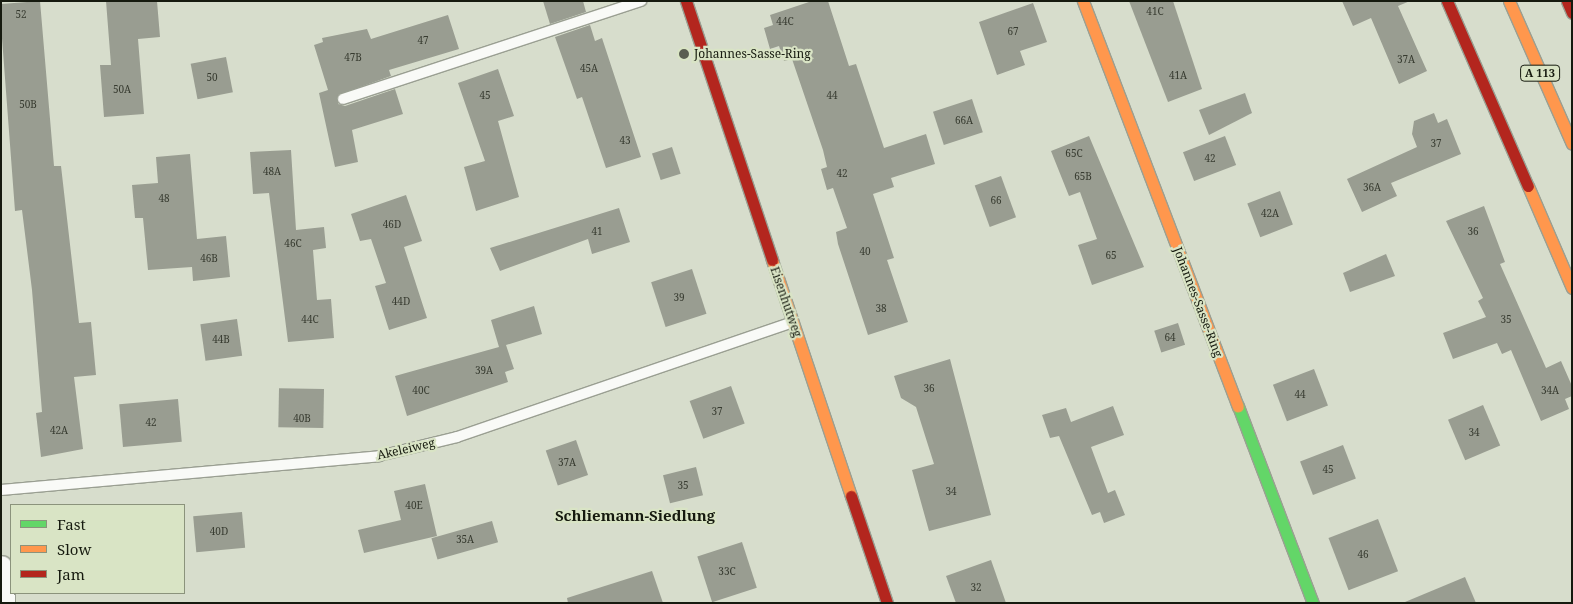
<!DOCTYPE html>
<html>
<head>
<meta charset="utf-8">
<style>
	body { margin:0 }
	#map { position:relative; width:1573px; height:604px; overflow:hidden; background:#d7ddcc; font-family:"Noto Serif",serif }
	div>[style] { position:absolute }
	.building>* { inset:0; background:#999d91; transform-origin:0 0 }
	.roads { filter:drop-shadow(1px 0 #9a9f92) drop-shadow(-1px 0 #9a9f92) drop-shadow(0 1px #9a9f92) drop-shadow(0 -1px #9a9f92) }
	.lane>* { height:10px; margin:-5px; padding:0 5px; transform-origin:5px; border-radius:5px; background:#f9faf7 }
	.street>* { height:21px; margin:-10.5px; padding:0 10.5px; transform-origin:10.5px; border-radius:10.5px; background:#f9faf7 }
	.fast>* { height:11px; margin:-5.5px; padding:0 5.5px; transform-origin:5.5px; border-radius:5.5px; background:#63d668 }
	.slow>* { height:11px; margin:-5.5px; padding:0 5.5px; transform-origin:5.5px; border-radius:5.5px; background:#ff974d }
	.jam>* { height:11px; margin:-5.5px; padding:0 5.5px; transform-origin:5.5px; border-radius:5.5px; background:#b3261e }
	.dots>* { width:14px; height:14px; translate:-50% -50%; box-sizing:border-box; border:2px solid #d9e4c5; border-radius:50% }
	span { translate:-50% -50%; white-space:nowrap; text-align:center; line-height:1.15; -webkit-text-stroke:4.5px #d9e4c5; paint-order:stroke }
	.number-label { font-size:10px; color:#373b30 }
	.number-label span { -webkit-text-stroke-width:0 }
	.shield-label span { padding:1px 4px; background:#d9e4c5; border:1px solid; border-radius:4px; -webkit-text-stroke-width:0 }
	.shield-label { font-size:11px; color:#161a0f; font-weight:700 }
	.poi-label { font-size:12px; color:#161a0f }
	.left { translate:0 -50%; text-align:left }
	.street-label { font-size:12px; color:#161a0f }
	.quarter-label { font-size:15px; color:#161a0f; font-weight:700 }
	.frame { position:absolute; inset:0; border:2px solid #161a0f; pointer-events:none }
	.legend { position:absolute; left:10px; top:504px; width:175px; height:90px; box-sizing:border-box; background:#d9e4c5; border:1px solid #8b937c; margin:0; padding:6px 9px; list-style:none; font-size:15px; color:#161a0f }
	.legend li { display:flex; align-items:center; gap:10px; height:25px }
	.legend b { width:25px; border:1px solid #8b937c }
</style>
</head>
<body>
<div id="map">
	<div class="building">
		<i style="clip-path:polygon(40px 1px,54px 166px,61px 166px,79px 323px,91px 322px,96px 375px,74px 377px,83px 449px,41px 457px,36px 413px,42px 412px,32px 290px,22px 210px,15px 211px,1px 25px,1px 4px)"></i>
		<i style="clip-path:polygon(106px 1px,157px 1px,160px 37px,138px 39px,144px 114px,104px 117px,100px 65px,111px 65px)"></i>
		<i style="clip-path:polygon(543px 1px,583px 1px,586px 12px,550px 24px)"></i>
		<i style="clip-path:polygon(812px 1px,828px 1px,849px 66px,856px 64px,884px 148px,926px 134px,935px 164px,891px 178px,894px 187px,873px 194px,894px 258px,887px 260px,908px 322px,868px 335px,838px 244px,836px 232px,847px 228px,833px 188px,827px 190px,821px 169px,827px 167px,823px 150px,792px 59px,784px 61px,779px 46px,770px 49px,764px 28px,773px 25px,770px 15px)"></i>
		<i style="clip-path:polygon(1129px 1px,1173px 1px,1202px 89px,1168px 102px)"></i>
		<i style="clip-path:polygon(1342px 1px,1410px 1px,1398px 6px,1427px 71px,1399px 84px,1371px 18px,1353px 26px)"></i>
		<i style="clip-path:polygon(1033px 3px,1047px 42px,1020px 51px,1025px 65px,997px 75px,979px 22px)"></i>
		<i style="clip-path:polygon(448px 15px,459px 49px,389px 70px,391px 76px,338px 95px,338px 104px,345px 106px,395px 89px,403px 114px,352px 130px,358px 162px,335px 167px,319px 93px,328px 90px,314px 45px,323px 42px,322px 38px,367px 29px,371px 39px)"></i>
		<i style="clip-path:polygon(590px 25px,595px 41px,602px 38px,641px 157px,606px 168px,582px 97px,577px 99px,555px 37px)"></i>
		<i style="left:226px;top:57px;width:36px;height:36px;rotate:79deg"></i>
		<i style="clip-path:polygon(498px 69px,514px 116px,498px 121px,519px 197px,476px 211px,464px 167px,485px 161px,458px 83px)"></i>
		<i style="clip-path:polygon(1245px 93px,1252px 113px,1209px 135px,1199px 110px)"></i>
		<i style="left:972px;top:99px;width:35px;height:41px;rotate:72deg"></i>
		<i style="clip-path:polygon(1434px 113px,1438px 123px,1447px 119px,1461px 154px,1391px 183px,1397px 196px,1362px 212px,1347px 179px,1417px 147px,1412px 134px,1414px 121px)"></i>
		<i style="clip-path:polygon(1089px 136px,1144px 267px,1092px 285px,1078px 245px,1097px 239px,1080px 192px,1069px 196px,1051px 151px)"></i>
		<i style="left:1225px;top:136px;width:31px;height:45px;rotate:69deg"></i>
		<i style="left:672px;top:147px;width:28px;height:21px;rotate:72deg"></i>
		<i style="clip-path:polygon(291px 150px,296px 230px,324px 227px,326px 248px,313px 250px,317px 300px,331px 299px,334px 338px,288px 342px,269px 193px,253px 194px,250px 152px)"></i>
		<i style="clip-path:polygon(190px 154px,197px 239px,226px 236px,230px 277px,193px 281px,192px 267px,148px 270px,143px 218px,135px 218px,132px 185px,158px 183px,156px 157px)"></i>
		<i style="left:1001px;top:176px;width:44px;height:28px;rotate:70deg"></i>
		<i style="left:1280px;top:191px;width:36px;height:35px;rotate:69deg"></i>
		<i style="clip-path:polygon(406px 195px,422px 241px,404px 247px,427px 318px,389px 330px,375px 286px,386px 283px,371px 239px,360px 241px,351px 214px)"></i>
		<i style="clip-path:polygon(1484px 206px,1505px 262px,1500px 264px,1546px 368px,1561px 361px,1572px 386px,1572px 396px,1565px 399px,1569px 409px,1541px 421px,1511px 350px,1502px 354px,1497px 343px,1453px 359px,1443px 333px,1486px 317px,1478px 301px,1483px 298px,1446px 221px)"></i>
		<i style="clip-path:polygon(619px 208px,630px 242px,592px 254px,588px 239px,500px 271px,490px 248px)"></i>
		<i style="clip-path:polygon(1386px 254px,1395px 276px,1350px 292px,1343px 273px)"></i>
		<i style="left:692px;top:269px;width:47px;height:43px;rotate:72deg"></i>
		<i style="clip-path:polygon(534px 306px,542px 334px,506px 345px,514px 369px,505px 372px,508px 382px,407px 416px,395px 376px,499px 347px,491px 320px)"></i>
		<i style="left:237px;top:319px;width:37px;height:37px;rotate:82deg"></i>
		<i style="left:1178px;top:323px;width:23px;height:25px;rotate:72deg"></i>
		<i style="clip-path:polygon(950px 359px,991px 515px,929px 531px,912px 470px,934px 464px,916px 407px,901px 398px,894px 376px)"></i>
		<i style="left:1314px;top:369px;width:39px;height:44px;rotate:69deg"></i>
		<i style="left:731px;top:386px;width:40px;height:44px;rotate:70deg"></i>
		<i style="left:324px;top:389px;width:39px;height:45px;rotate:91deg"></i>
		<i style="left:178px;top:399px;width:43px;height:59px;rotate:85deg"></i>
		<i style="left:1483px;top:405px;width:44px;height:38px;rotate:67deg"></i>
		<i style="clip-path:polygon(1113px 406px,1124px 435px,1091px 447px,1108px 493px,1115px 490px,1125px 515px,1104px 523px,1100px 512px,1092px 515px,1059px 436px,1050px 438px,1042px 415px,1066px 408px,1071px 422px)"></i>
		<i style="left:576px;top:440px;width:37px;height:32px;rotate:71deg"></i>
		<i style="left:1343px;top:445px;width:36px;height:46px;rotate:69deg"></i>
		<i style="left:696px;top:467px;width:29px;height:34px;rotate:76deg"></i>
		<i style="clip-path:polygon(425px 484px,437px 536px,364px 553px,358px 530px,401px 520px,394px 491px)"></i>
		<i style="left:242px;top:512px;width:36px;height:49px;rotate:85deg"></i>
		<i style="left:1378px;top:519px;width:56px;height:53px;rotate:69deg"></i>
		<i style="left:492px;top:521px;width:22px;height:63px;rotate:74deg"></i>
		<i style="left:742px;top:542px;width:48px;height:47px;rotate:72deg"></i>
		<i style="clip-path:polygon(991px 560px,1006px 603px,956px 603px,946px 576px)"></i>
		<i style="clip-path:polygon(652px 571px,663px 603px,568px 603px,567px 598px)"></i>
		<i style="clip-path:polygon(1465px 577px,1476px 603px,1405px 603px,1405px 602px)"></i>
	</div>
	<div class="roads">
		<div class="lane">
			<i style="left:343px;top:99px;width:314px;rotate:-18.2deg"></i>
			<i style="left:1px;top:490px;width:380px;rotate:-5.1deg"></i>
			<i style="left:379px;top:456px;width:80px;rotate:-13.7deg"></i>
			<i style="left:457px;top:437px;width:354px;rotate:-18.9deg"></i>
		</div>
		<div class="street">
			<i style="left:1px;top:566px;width:37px;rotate:85deg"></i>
		</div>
		<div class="fast">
			<i style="left:1238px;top:406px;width:211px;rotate:69.2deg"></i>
		</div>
		<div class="slow">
			<i style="left:1083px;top:1px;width:434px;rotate:69.1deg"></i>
			<i style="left:1509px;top:1px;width:156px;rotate:66.2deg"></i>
			<i style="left:1528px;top:186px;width:111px;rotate:66.7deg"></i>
			<i style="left:772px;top:260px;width:249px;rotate:71.5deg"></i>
		</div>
		<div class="jam">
			<i style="left:686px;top:1px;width:273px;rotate:71.6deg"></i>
			<i style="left:1447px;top:1px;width:202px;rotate:66.4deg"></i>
			<i style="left:1567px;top:1px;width:13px;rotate:67deg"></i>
			<i style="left:851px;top:496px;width:113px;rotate:71.4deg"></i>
		</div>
	</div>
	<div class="dots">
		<i style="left:684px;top:54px;background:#5a5e51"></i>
	</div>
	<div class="number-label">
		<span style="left:1155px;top:12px">41C</span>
		<span style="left:21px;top:15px">52</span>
		<span style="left:785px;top:22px">44C</span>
		<span style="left:1013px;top:32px">67</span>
		<span style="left:423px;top:41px">47</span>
		<span style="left:353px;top:58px">47B</span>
		<span style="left:1406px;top:60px">37A</span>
		<span style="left:589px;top:69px">45A</span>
		<span style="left:1178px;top:76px">41A</span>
		<span style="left:212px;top:78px">50</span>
		<span style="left:122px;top:90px">50A</span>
		<span style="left:485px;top:96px">45</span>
		<span style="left:832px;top:96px">44</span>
		<span style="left:28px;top:105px">50B</span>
		<span style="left:964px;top:121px">66A</span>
		<span style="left:625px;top:141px">43</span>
		<span style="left:1436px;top:144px">37</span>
		<span style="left:1074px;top:154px">65C</span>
		<span style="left:1210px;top:159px">42</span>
		<span style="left:272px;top:172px">48A</span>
		<span style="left:842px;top:174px">42</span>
		<span style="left:1083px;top:177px">65B</span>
		<span style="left:1372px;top:188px">36A</span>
		<span style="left:164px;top:199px">48</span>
		<span style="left:996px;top:201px">66</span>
		<span style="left:1270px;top:214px">42A</span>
		<span style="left:392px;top:225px">46D</span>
		<span style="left:597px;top:232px">41</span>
		<span style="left:1473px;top:232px">36</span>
		<span style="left:293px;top:244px">46C</span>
		<span style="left:865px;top:252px">40</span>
		<span style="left:1111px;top:256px">65</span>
		<span style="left:209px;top:259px">46B</span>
		<span style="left:679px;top:298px">39</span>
		<span style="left:401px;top:302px">44D</span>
		<span style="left:881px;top:309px">38</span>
		<span style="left:310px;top:320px">44C</span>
		<span style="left:1506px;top:320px">35</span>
		<span style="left:1170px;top:338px">64</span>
		<span style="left:221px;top:340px">44B</span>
		<span style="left:484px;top:371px">39A</span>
		<span style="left:929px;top:389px">36</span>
		<span style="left:421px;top:391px">40C</span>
		<span style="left:1550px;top:391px">34A</span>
		<span style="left:1300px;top:395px">44</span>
		<span style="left:717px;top:412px">37</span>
		<span style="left:302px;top:419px">40B</span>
		<span style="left:151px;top:423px">42</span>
		<span style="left:59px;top:431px">42A</span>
		<span style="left:1474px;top:433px">34</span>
		<span style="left:567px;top:463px">37A</span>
		<span style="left:1328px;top:470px">45</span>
		<span style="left:683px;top:486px">35</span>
		<span style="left:951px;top:492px">34</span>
		<span style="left:414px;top:506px">40E</span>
		<span style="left:219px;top:532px">40D</span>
		<span style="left:465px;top:540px">35A</span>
		<span style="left:1363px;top:555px">46</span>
		<span style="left:727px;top:572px">33C</span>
		<span style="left:976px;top:588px">32</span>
	</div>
	<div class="shield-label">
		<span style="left:1540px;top:73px">A 113</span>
	</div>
	<div class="poi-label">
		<span class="left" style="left:694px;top:54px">Johannes-Sasse-Ring</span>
	</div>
	<div class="street-label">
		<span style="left:786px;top:302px;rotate:71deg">Eisenhutweg</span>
		<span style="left:1198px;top:302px;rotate:69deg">Johannes-Sasse-Ring</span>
		<span style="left:406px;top:449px;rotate:-13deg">Akeleiweg</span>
	</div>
	<div class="quarter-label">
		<span style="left:635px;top:516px">Schliemann-Siedlung</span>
	</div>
	<div class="frame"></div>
	<ul class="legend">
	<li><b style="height:6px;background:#63d668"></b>Fast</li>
	<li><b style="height:6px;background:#ff974d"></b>Slow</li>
	<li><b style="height:6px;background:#b3261e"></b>Jam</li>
	</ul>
</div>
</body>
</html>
